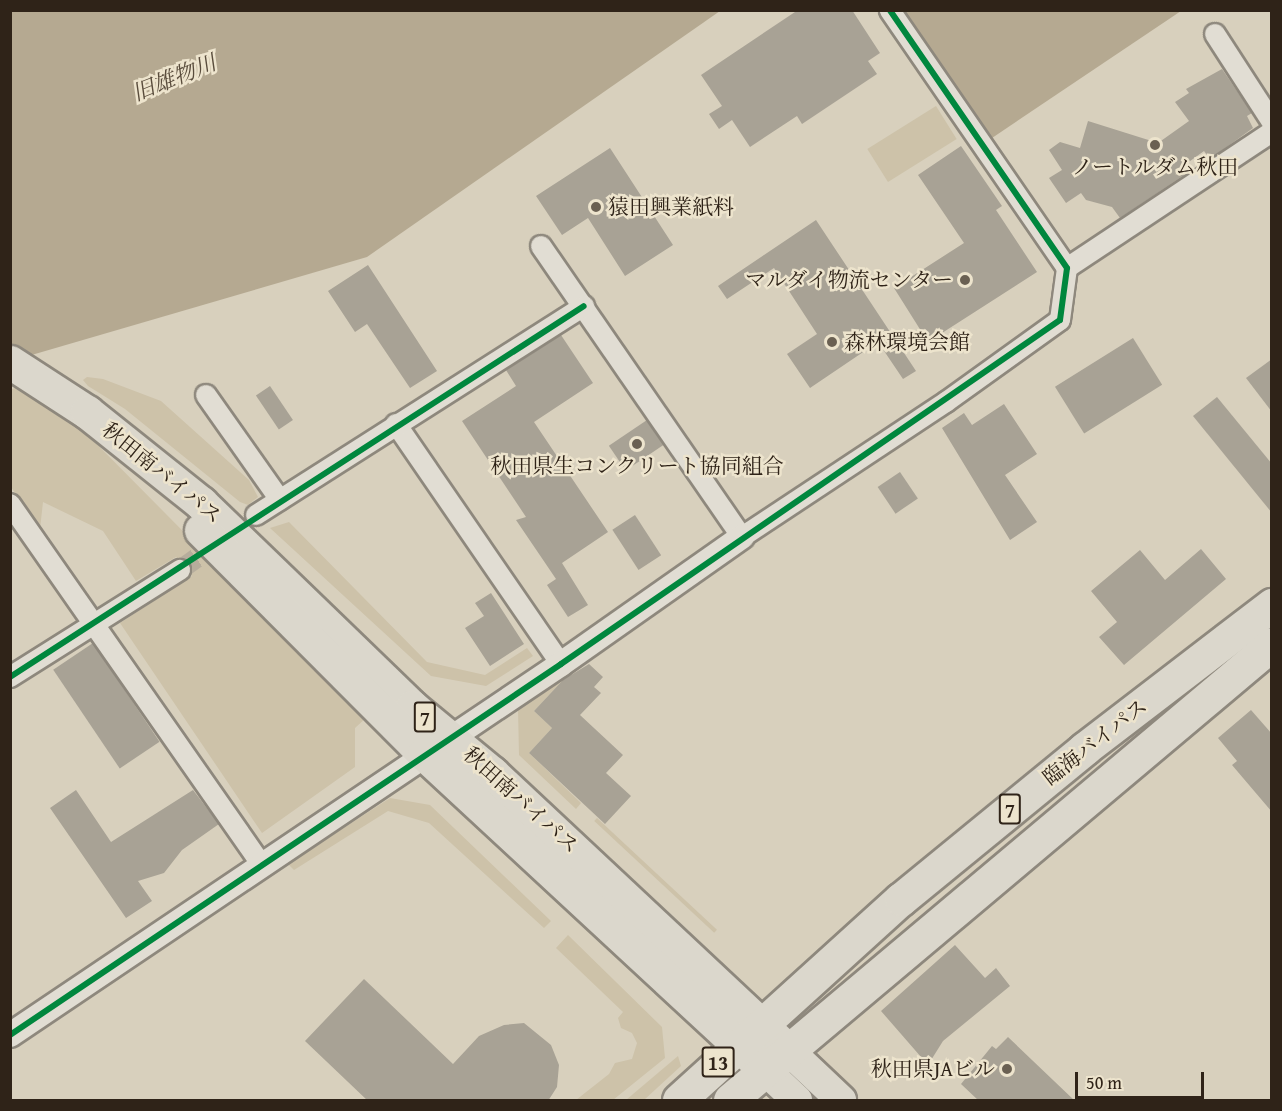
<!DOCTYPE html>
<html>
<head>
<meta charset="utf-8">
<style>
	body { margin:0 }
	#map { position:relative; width:1282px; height:1111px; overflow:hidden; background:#d8d0bd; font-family:"Gentium Book Plus","Noto Serif JP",serif }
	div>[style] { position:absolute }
	.green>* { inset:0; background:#cdc2a9; transform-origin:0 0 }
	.water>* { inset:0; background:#b5a991 }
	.building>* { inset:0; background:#a8a295; transform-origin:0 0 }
	.minor-tunnel>* { height:20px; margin-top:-10px; transform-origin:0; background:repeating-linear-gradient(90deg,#b6ad9c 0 20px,transparent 0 30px) }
	.roads { filter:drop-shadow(2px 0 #8e887d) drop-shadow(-2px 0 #8e887d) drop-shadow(0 2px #8e887d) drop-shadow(0 -2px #8e887d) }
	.minor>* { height:20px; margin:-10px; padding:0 10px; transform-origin:10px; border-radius:10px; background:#e1ddd3 }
	.tertiary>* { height:24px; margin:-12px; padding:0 12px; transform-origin:12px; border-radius:12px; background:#e1ddd3 }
	.primary>* { height:30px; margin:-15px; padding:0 15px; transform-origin:15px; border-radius:15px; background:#dbd7cc }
	.trunk>* { height:33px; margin:-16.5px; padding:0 16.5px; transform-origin:16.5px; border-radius:16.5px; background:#dbd7cc }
	.cycleway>* { height:6px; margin:-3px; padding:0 3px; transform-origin:3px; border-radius:3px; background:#00873e }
	.dots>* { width:16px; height:16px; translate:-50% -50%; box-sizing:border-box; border:3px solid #ede4cd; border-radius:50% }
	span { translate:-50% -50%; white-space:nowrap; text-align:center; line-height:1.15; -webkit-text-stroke:5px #ede4cd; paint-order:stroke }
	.shield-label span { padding:2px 4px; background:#ede4cd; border:2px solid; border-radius:4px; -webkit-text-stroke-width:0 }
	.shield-label { font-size:20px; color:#2f2318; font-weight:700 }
	.poi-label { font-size:21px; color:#2f2318 }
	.left { translate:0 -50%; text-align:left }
	.right { translate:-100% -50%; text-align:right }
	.street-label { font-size:21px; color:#2f2318 }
	.water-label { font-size:22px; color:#594c3c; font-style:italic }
	.frame { position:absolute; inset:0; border:12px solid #2f2318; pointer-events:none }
	.scale { position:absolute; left:1075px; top:1072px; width:129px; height:27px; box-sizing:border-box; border:3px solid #2f2318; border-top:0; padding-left:8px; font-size:18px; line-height:21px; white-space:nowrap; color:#2f2318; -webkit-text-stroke:4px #ede4cd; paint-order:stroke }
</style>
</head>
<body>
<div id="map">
	<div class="green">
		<i style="left:936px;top:106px;width:39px;height:81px;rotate:58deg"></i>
		<i style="clip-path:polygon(87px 377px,103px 379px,161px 401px,249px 480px,258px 497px,248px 505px,240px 502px,125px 409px,88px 386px,83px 380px)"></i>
		<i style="clip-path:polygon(22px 385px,63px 410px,367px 717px,355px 728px,355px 767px,262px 833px,120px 623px,192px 576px,176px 557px,136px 581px,103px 531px,43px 502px,40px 529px,11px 487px,10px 390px)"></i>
		<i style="clip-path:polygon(289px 522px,427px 662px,485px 675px,527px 648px,533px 656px,486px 686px,431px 676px,270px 528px)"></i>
		<i style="clip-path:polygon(575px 667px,534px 711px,552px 728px,529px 753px,581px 803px,576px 809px,519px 755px,518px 709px)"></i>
		<i style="clip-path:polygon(390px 798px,430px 805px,551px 921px,544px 928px,429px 823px,388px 811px,294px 870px,288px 864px)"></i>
		<i style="left:597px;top:818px;width:164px;height:4px;rotate:43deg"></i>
		<i style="clip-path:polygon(568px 935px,662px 1027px,665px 1058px,613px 1100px,576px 1100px,609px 1074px,615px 1063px,632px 1059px,637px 1043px,632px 1033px,621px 1028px,618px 1018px,623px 1012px,556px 948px)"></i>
		<i style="clip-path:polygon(678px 1056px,681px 1066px,644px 1100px,626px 1100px)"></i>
	</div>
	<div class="water">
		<i style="clip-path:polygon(11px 11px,720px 11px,367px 257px,11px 361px)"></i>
		<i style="clip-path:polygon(903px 11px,1181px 11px,992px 138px)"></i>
	</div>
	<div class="building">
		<i style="clip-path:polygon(798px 10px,852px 10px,880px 53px,868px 61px,877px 74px,802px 124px,797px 116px,750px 147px,732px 120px,719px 129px,709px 114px,722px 106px,701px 75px)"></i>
		<i style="clip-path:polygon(1222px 69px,1252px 113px,1247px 116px,1253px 128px,1210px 159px,1204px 151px,1179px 169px,1184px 175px,1120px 218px,1112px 207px,1086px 200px,1081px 193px,1066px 203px,1049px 178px,1062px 170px,1049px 150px,1060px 142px,1080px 148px,1088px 121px,1158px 143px,1189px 121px,1175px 102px,1189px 93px,1186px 89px)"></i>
		<i style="clip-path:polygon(961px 146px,1002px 206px,996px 210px,1037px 272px,928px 342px,894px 288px,964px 243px,918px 175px)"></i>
		<i style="clip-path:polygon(610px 148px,673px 245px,625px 276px,588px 218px,562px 235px,536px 196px)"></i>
		<i style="clip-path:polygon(816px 220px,916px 371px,903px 379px,878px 342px,810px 388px,787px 354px,817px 334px,774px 268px,727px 299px,718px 286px)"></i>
		<i style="clip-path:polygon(368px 265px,437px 371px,410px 388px,367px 324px,355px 332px,328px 291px)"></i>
		<i style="clip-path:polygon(561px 335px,593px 383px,534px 422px,608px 532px,562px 563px,588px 605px,568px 617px,547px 585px,556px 579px,516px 520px,526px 517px,462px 421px,516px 386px,506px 370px)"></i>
		<i style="left:1133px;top:338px;width:55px;height:92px;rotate:58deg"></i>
		<i style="clip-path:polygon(1272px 359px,1272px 412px,1246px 378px)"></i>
		<i style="left:270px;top:386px;width:41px;height:17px;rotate:56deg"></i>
		<i style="clip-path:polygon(1217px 397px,1272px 464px,1272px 513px,1193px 416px)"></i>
		<i style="clip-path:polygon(1004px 404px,1037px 454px,1005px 475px,1037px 522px,1010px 540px,942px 428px,964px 413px,972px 425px)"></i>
		<i style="left:647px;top:420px;width:30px;height:46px;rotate:56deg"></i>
		<i style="left:900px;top:472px;width:32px;height:27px;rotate:56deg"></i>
		<i style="left:635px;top:515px;width:48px;height:27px;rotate:57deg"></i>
		<i style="clip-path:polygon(1201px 549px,1226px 579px,1124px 665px,1099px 637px,1117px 622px,1091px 591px,1140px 550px,1165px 580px)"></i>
		<i style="clip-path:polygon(491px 593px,524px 644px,490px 666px,465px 628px,484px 616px,475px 603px)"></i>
		<i style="left:93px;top:643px;width:119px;height:48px;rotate:56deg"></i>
		<i style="clip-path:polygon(589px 664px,603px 677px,594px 687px,601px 693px,580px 715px,623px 755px,606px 773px,631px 796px,605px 824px,529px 753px,552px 728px,534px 711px,563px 680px)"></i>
		<i style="clip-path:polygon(1251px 710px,1272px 734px,1272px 812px,1232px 765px,1237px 761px,1218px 738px)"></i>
		<i style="clip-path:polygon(76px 790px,111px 842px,193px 790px,219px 824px,182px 850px,164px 873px,138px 881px,152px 901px,126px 918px,50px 808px)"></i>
		<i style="clip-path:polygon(955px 945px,985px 978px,996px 968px,1010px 986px,943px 1041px,928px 1065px,881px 1011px)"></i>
		<i style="clip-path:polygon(364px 979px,453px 1064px,479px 1036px,504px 1025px,524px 1023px,551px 1045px,559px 1065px,557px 1087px,548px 1101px,368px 1101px,305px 1041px)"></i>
		<i style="clip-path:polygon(1008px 1037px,1075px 1101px,979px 1101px,961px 1084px,992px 1046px,996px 1049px)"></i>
	</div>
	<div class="minor-tunnel">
		<i style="left:180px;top:570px;width:94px;rotate:-35.9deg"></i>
	</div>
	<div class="roads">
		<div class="minor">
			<i style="left:1215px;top:34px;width:105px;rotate:57.1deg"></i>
			<i style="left:541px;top:246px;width:354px;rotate:55.4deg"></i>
			<i style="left:742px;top:537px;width:245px;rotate:-33.5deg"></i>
			<i style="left:946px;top:402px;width:140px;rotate:-35.7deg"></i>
			<i style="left:1060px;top:320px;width:52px;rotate:-82.3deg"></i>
			<i style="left:1067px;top:268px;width:313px;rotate:-124.5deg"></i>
			<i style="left:1067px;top:268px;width:246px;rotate:-33.6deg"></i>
			<i style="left:206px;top:395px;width:128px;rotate:54.8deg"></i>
			<i style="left:396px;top:424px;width:291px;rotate:55.5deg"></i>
			<i style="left:10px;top:504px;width:440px;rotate:55.1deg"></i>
			<i style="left:256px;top:515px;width:389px;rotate:-32.5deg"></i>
			<i style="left:10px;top:677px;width:201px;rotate:-32.2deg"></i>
		</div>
		<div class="tertiary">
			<i style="left:10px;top:1035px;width:664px;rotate:-33.95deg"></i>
			<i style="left:561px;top:664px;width:221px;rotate:-35.1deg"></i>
		</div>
		<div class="primary">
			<i style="left:788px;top:1050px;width:73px;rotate:43.3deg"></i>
			<i style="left:765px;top:1070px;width:44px;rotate:43.2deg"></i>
		</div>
		<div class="trunk">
			<i style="left:10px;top:362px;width:92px;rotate:33deg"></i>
			<i style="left:87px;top:412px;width:146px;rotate:38.6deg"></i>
			<i style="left:201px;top:503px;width:293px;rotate:44deg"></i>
			<i style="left:412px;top:707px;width:104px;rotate:39.5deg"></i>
			<i style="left:492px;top:773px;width:405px;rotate:43.1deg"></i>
			<i style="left:201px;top:530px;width:316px;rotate:45.1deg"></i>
			<i style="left:424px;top:754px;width:465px;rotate:42.8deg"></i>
			<i style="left:679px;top:1100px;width:299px;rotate:-42.2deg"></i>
			<i style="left:901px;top:899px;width:237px;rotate:-39.3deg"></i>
			<i style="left:1084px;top:749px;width:237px;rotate:-37.5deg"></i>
			<i style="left:730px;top:1100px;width:708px;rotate:-40.07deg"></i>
		</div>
	</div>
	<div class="cycleway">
		<i style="left:10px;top:677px;width:683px;rotate:-32.88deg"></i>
		<i style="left:10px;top:1035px;width:664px;rotate:-33.95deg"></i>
		<i style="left:561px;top:664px;width:606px;rotate:-34.58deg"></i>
		<i style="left:1060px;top:320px;width:52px;rotate:-82.3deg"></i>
		<i style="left:1067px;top:268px;width:313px;rotate:-124.5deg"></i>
	</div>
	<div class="dots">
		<i style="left:1155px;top:145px;background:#6a6052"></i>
		<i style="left:596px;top:207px;background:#6a6052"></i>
		<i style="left:965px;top:280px;background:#6a6052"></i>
		<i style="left:832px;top:342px;background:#6a6052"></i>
		<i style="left:637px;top:444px;background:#6a6052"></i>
		<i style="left:1007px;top:1069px;background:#6a6052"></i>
	</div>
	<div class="shield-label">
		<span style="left:425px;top:717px">7</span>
		<span style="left:1010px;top:809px">7</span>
		<span style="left:718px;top:1062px">13</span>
	</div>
	<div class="poi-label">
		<span style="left:1155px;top:167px">ノートルダム秋田</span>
		<span class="left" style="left:608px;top:207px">猿田興業紙料</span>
		<span class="right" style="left:953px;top:280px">マルダイ物流センター</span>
		<span class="left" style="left:844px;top:342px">森林環境会館</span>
		<span style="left:637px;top:466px">秋田県生コンクリート協同組合</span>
		<span class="right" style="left:995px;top:1069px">秋田県JAビル</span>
	</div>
	<div class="street-label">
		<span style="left:162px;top:473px;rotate:39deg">秋田南バイパス</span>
		<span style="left:1095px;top:742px;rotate:-38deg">臨海バイパス</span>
		<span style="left:521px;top:800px;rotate:42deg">秋田南バイパス</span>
	</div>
	<div class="water-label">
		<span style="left:174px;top:78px;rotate:-22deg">旧雄物川</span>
	</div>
	<div class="frame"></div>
	<div class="scale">50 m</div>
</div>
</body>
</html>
